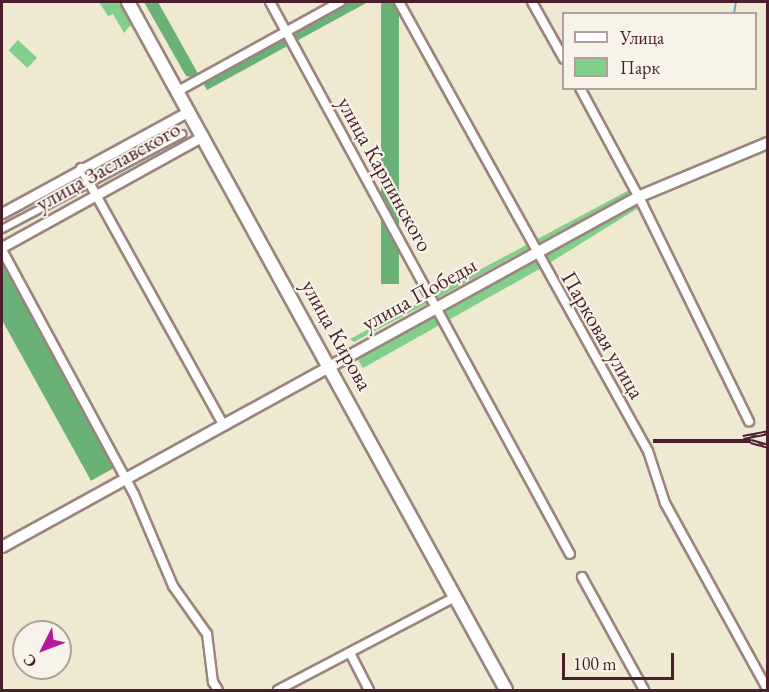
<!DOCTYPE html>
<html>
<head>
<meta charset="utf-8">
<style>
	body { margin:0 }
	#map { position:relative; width:769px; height:692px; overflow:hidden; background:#eee9d0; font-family:"EB Garamond",serif }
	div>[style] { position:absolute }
	.green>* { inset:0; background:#82ce8b; transform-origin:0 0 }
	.forest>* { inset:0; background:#69b177; transform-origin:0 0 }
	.stream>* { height:2px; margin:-1px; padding:0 1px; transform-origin:1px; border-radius:1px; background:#60afda }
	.roads { filter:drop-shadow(2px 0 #9c847e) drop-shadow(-2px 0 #9c847e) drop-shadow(0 2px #9c847e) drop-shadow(0 -2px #9c847e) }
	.pedestrian>* { height:6px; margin:-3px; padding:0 3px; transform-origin:3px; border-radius:3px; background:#fff }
	.minor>* { height:8px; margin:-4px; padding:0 4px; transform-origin:4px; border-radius:4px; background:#fff }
	.tertiary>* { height:9px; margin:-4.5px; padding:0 4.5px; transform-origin:4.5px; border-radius:4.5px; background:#fff }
	.secondary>* { height:10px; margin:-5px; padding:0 5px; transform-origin:5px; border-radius:5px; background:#fff }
	.primary>* { height:12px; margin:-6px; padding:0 6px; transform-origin:6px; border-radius:6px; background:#fff }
	.rail>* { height:4.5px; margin-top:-2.25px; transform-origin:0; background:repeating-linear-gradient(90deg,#f7f3e8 0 7px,#4a1f2b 0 14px); box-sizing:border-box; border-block:2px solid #4a1f2b }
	span { translate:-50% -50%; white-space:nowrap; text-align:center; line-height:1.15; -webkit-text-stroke:4.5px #f7f3e8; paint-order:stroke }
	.street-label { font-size:22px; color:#4a1f2b }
	.frame { position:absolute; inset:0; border:3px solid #4a1f2b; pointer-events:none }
	.legend { position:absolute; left:562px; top:12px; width:195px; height:78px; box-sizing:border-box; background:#f7f3e8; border:2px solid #b29e9c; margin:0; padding:8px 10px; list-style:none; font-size:18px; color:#4a1f2b }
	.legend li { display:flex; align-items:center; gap:12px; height:30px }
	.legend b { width:30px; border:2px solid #b29e9c }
	.north { position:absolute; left:12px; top:620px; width:60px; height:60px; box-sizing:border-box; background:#f7f3e8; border:2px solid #b29e9c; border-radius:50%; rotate:228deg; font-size:16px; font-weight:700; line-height:24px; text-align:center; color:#4a1f2b }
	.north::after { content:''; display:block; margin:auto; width:21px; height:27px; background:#b5179e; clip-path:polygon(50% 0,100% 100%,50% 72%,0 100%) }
	.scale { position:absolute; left:562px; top:653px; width:112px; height:27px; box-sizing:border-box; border:3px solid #4a1f2b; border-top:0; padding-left:8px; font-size:18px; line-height:21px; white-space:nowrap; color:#4a1f2b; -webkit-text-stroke:4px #f7f3e8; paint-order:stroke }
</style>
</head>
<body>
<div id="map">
	<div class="green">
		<i style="clip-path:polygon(99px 2px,124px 2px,135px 20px,124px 33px,113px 14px,108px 16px)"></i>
		<i style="left:18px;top:40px;width:26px;height:14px;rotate:43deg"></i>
		<i style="clip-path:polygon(633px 188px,629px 194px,430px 302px,354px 342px,350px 339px)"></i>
		<i style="clip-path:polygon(641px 202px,643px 205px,543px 267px,363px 368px,357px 358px)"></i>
	</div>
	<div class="forest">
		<i style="clip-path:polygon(144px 2px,158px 2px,201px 79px,186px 76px)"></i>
		<i style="clip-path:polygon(342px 2px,368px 2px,207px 90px,203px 83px)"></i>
		<i style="left:381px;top:2px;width:18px;height:282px"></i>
		<i style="left:2px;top:250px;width:245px;height:34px;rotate:61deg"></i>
	</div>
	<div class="stream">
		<i style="left:734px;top:14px;width:12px;rotate:-81deg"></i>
	</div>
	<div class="roads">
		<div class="pedestrian">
			<i style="left:2px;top:229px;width:204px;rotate:-27.8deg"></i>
		</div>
		<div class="minor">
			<i style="left:270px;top:2px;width:628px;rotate:61.48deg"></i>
			<i style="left:399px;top:2px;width:513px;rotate:60.99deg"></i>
			<i style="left:648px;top:451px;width:55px;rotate:71.9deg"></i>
			<i style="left:665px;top:503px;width:213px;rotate:61.2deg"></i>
			<i style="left:532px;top:2px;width:65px;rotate:60.7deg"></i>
			<i style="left:580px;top:88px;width:133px;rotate:61.7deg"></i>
			<i style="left:643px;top:205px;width:241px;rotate:63.9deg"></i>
			<i style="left:178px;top:91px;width:185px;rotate:-28.8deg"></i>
			<i style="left:81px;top:168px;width:293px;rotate:61deg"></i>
			<i style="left:2px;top:250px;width:277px;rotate:61.6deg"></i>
			<i style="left:134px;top:494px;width:100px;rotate:67deg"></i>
			<i style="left:173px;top:586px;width:59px;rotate:54.7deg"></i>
			<i style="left:207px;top:634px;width:48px;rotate:82.9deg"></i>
			<i style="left:213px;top:682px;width:9px;rotate:58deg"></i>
			<i style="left:582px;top:577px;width:129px;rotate:61.2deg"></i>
			<i style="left:350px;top:653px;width:42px;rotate:62.8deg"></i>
			<i style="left:278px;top:690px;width:200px;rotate:-27.7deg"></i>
		</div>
		<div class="tertiary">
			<i style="left:2px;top:213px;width:213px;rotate:-28.6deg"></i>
			<i style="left:2px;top:247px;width:230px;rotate:-28.9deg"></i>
		</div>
		<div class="secondary">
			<i style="left:2px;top:547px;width:726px;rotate:-28.82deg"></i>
			<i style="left:638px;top:197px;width:141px;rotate:-22.6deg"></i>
		</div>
		<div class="primary">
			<i style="left:128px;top:2px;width:785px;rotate:61.21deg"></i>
		</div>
	</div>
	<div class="rail">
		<i style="left:743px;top:437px;width:25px;rotate:-11deg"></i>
		<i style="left:653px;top:441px;width:98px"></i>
		<i style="left:751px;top:441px;width:18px;rotate:16deg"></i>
	</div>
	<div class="street-label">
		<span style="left:108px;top:166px;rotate:-29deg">улица Заславского</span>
		<span style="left:385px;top:174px;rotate:61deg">улица Карпинского</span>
		<span style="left:419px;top:294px;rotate:-29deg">улица Победы</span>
		<span style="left:337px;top:335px;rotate:61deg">улица Кирова</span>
		<span style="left:603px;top:335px;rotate:60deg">Парковая улица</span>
	</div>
	<div class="frame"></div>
	<ul class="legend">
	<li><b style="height:8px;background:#fff"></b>Улица</li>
	<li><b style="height:16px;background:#82ce8b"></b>Парк</li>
	</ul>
	<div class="north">С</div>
	<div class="scale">100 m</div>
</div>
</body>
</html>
